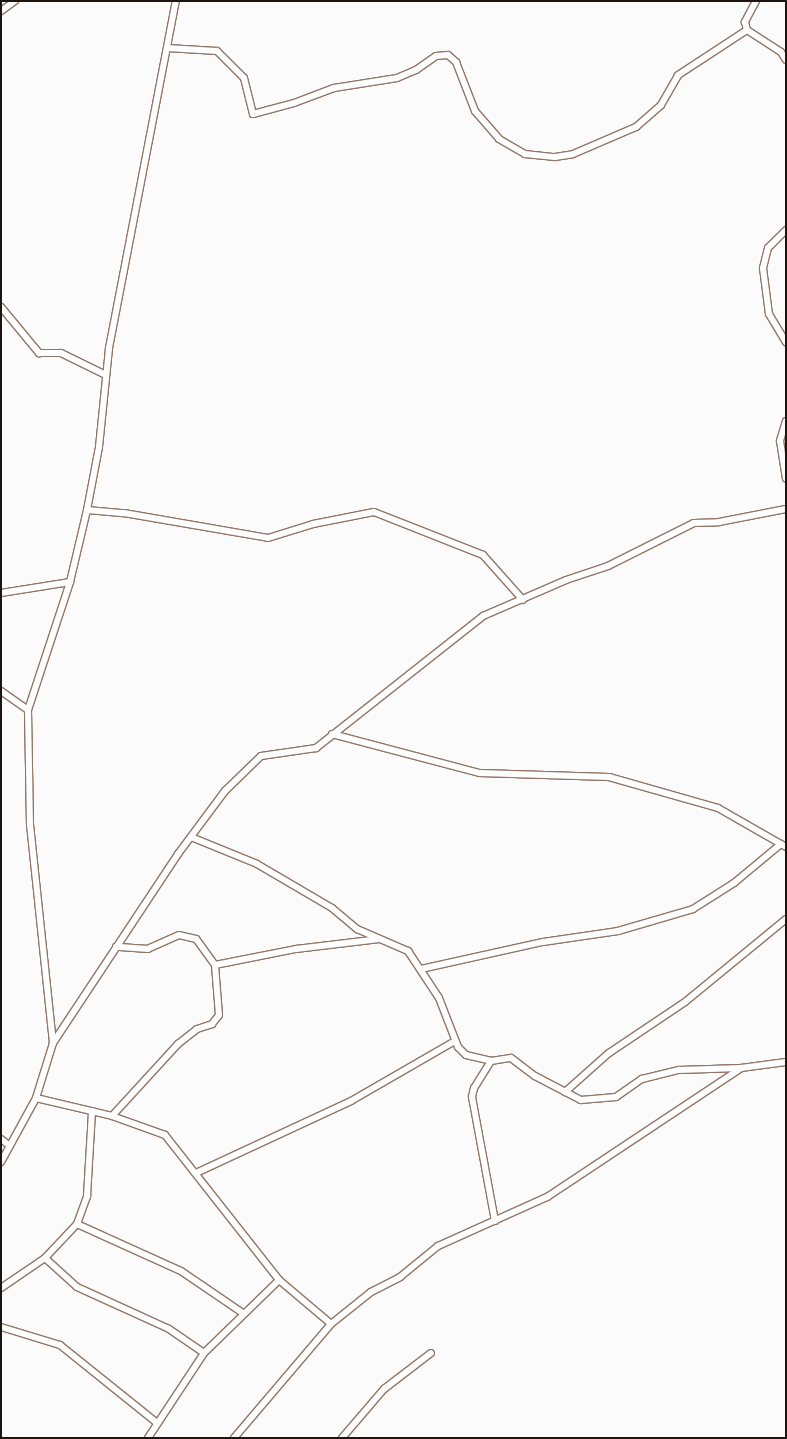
<!DOCTYPE html>
<html>
<head>
<meta charset="utf-8">
<style>
	body { margin:0 }
	#map { position:relative; width:787px; height:1439px; overflow:hidden; background:#fbfbfb; font-family:Literata,serif }
	div>[style] { position:absolute }
	.roads { filter:drop-shadow(1px 0 #917668) drop-shadow(-1px 0 #917668) drop-shadow(0 1px #917668) drop-shadow(0 -1px #917668) }
	.minor>* { height:6px; margin:-3px; padding:0 3px; transform-origin:3px; border-radius:3px; background:#fff }
	span { translate:-50% -50%; white-space:nowrap; text-align:center; line-height:1.15; -webkit-text-stroke:4px #fff; paint-order:stroke }
	.frame { position:absolute; inset:0; border:2px solid #1e140f; pointer-events:none }
</style>
</head>
<body>
<div id="map">
	<div class="roads">
		<div class="minor">
			<i style="left:756px;top:1px;width:24px;rotate:118deg"></i>
			<i style="left:745px;top:22px;width:8px;rotate:76deg"></i>
			<i style="left:747px;top:30px;width:40px;rotate:32.9deg"></i>
			<i style="left:781px;top:52px;width:9px;rotate:58deg"></i>
			<i style="left:1px;top:11px;width:17px;rotate:-36deg"></i>
			<i style="left:167px;top:48px;width:50px;rotate:3.4deg"></i>
			<i style="left:217px;top:51px;width:38px;rotate:45deg"></i>
			<i style="left:244px;top:78px;width:37px;rotate:76deg"></i>
			<i style="left:253px;top:114px;width:42px;rotate:-15deg"></i>
			<i style="left:294px;top:103px;width:43px;rotate:-20.6deg"></i>
			<i style="left:334px;top:88px;width:64px;rotate:-9deg"></i>
			<i style="left:397px;top:78px;width:21px;rotate:-23deg"></i>
			<i style="left:416px;top:70px;width:24px;rotate:-35deg"></i>
			<i style="left:436px;top:56px;width:12px;rotate:-5deg"></i>
			<i style="left:448px;top:55px;width:11px;rotate:41deg"></i>
			<i style="left:456px;top:62px;width:53px;rotate:68.8deg"></i>
			<i style="left:475px;top:111px;width:37px;rotate:49deg"></i>
			<i style="left:499px;top:139px;width:30px;rotate:30deg"></i>
			<i style="left:525px;top:154px;width:30px;rotate:6deg"></i>
			<i style="left:555px;top:157px;width:18px;rotate:-9deg"></i>
			<i style="left:573px;top:154px;width:69px;rotate:-23.2deg"></i>
			<i style="left:636px;top:127px;width:33px;rotate:-41deg"></i>
			<i style="left:661px;top:105px;width:34px;rotate:-60deg"></i>
			<i style="left:678px;top:75px;width:82px;rotate:-33.1deg"></i>
			<i style="left:786px;top:230px;width:25px;rotate:135deg"></i>
			<i style="left:768px;top:248px;width:21px;rotate:104deg"></i>
			<i style="left:763px;top:268px;width:46px;rotate:82.6deg"></i>
			<i style="left:769px;top:314px;width:33px;rotate:59deg"></i>
			<i style="left:1px;top:307px;width:60px;rotate:50.4deg"></i>
			<i style="left:39px;top:353px;width:22px"></i>
			<i style="left:61px;top:353px;width:50px;rotate:26.1deg"></i>
			<i style="left:786px;top:421px;width:21px;rotate:107deg"></i>
			<i style="left:780px;top:441px;width:38px;rotate:81deg"></i>
			<i style="left:87px;top:510px;width:37px;rotate:5deg"></i>
			<i style="left:124px;top:513px;width:146px;rotate:9.8deg"></i>
			<i style="left:268px;top:538px;width:47px;rotate:-17.3deg"></i>
			<i style="left:313px;top:524px;width:62px;rotate:-11.1deg"></i>
			<i style="left:374px;top:512px;width:117px;rotate:21.5deg"></i>
			<i style="left:483px;top:555px;width:60px;rotate:48.4deg"></i>
			<i style="left:1px;top:593px;width:70px;rotate:-9.1deg"></i>
			<i style="left:1px;top:691px;width:33px;rotate:35deg"></i>
			<i style="left:332px;top:734px;width:153px;rotate:14.8deg"></i>
			<i style="left:480px;top:773px;width:129px;rotate:1.8deg"></i>
			<i style="left:609px;top:777px;width:113px;rotate:15.9deg"></i>
			<i style="left:718px;top:808px;width:78px;rotate:29.8deg"></i>
			<i style="left:191px;top:837px;width:71px;rotate:22.2deg"></i>
			<i style="left:257px;top:864px;width:87px;rotate:30.4deg"></i>
			<i style="left:332px;top:908px;width:33px;rotate:40deg"></i>
			<i style="left:357px;top:929px;width:56px;rotate:23.3deg"></i>
			<i style="left:408px;top:951px;width:56px;rotate:56.6deg"></i>
			<i style="left:439px;top:998px;width:53px;rotate:68.8deg"></i>
			<i style="left:458px;top:1047px;width:11px;rotate:45deg"></i>
			<i style="left:466px;top:1055px;width:26px;rotate:13deg"></i>
			<i style="left:491px;top:1061px;width:20px;rotate:-9deg"></i>
			<i style="left:511px;top:1058px;width:30px;rotate:37deg"></i>
			<i style="left:535px;top:1076px;width:52px;rotate:27.6deg"></i>
			<i style="left:581px;top:1100px;width:35px;rotate:-5deg"></i>
			<i style="left:616px;top:1097px;width:32px;rotate:-35deg"></i>
			<i style="left:642px;top:1079px;width:38px;rotate:-14deg"></i>
			<i style="left:679px;top:1070px;width:62px;rotate:-1.8deg"></i>
			<i style="left:741px;top:1068px;width:45px;rotate:-7.6deg"></i>
			<i style="left:215px;top:965px;width:83px;rotate:-11.2deg"></i>
			<i style="left:296px;top:949px;width:84px;rotate:-6.9deg"></i>
			<i style="left:421px;top:969px;width:125px;rotate:-12.5deg"></i>
			<i style="left:543px;top:942px;width:76px;rotate:-8.3deg"></i>
			<i style="left:618px;top:931px;width:78px;rotate:-16.3deg"></i>
			<i style="left:693px;top:909px;width:49px;rotate:-32.4deg"></i>
			<i style="left:734px;top:883px;width:61px;rotate:-39.7deg"></i>
			<i style="left:53px;top:1043px;width:227px;rotate:-56.5deg"></i>
			<i style="left:178px;top:854px;width:79px;rotate:-53.3deg"></i>
			<i style="left:225px;top:791px;width:50px;rotate:-44.2deg"></i>
			<i style="left:261px;top:756px;width:56px;rotate:-8.3deg"></i>
			<i style="left:316px;top:748px;width:213px;rotate:-38.3deg"></i>
			<i style="left:483px;top:616px;width:90px;rotate:-23.4deg"></i>
			<i style="left:566px;top:580px;width:44px;rotate:-18.4deg"></i>
			<i style="left:608px;top:566px;width:96px;rotate:-26.6deg"></i>
			<i style="left:694px;top:523px;width:25px;rotate:-2deg"></i>
			<i style="left:719px;top:522px;width:68px;rotate:-11deg"></i>
			<i style="left:491px;top:1061px;width:32px;rotate:122deg"></i>
			<i style="left:474px;top:1088px;width:9px;rotate:103deg"></i>
			<i style="left:472px;top:1097px;width:126px;rotate:79.5deg"></i>
			<i style="left:565px;top:1092px;width:59px;rotate:-41.6deg"></i>
			<i style="left:609px;top:1053px;width:92px;rotate:-33.9deg"></i>
			<i style="left:685px;top:1002px;width:131px;rotate:-39.4deg"></i>
			<i style="left:36px;top:1098px;width:78px;rotate:13.3deg"></i>
			<i style="left:112px;top:1116px;width:56px;rotate:19.7deg"></i>
			<i style="left:165px;top:1135px;width:184px;rotate:51.8deg"></i>
			<i style="left:279px;top:1280px;width:68px;rotate:40.2deg"></i>
			<i style="left:112px;top:1116px;width:98px;rotate:-47.5deg"></i>
			<i style="left:178px;top:1044px;width:24px;rotate:-38deg"></i>
			<i style="left:197px;top:1029px;width:16px;rotate:-18deg"></i>
			<i style="left:212px;top:1024px;width:11px;rotate:-52deg"></i>
			<i style="left:219px;top:1015px;width:50px;rotate:-94.6deg"></i>
			<i style="left:215px;top:965px;width:32px;rotate:-126deg"></i>
			<i style="left:196px;top:939px;width:17px;rotate:-167deg"></i>
			<i style="left:179px;top:935px;width:34px;rotate:156deg"></i>
			<i style="left:148px;top:949px;width:32px;rotate:-176deg"></i>
			<i style="left:1px;top:1139px;width:11px;rotate:38deg"></i>
			<i style="left:1px;top:1162px;width:73px;rotate:-61.3deg"></i>
			<i style="left:36px;top:1098px;width:58px;rotate:-72.8deg"></i>
			<i style="left:53px;top:1043px;width:219px;rotate:-96deg"></i>
			<i style="left:30px;top:825px;width:115px;rotate:-91deg"></i>
			<i style="left:28px;top:710px;width:135px;rotate:-71.8deg"></i>
			<i style="left:70px;top:582px;width:74px;rotate:-76.7deg"></i>
			<i style="left:87px;top:510px;width:64px;rotate:-79.2deg"></i>
			<i style="left:99px;top:447px;width:100px;rotate:-84.2deg"></i>
			<i style="left:109px;top:348px;width:353px;rotate:-79.1deg"></i>
			<i style="left:196px;top:1173px;width:171px;rotate:-24.9deg"></i>
			<i style="left:351px;top:1101px;width:120px;rotate:-30deg"></i>
			<i style="left:77px;top:1224px;width:114px;rotate:24.3deg"></i>
			<i style="left:181px;top:1271px;width:76px;rotate:34.3deg"></i>
			<i style="left:45px;top:1258px;width:43px;rotate:42.2deg"></i>
			<i style="left:77px;top:1287px;width:101px;rotate:24.5deg"></i>
			<i style="left:169px;top:1329px;width:42px;rotate:34.4deg"></i>
			<i style="left:1px;top:1288px;width:53px;rotate:-34.3deg"></i>
			<i style="left:45px;top:1258px;width:47px;rotate:-46.7deg"></i>
			<i style="left:77px;top:1224px;width:30px;rotate:-70deg"></i>
			<i style="left:87px;top:1196px;width:85px;rotate:-86.6deg"></i>
			<i style="left:1px;top:1327px;width:62px;rotate:17deg"></i>
			<i style="left:60px;top:1345px;width:124px;rotate:38.8deg"></i>
			<i style="left:148px;top:1438px;width:102px;rotate:-56.6deg"></i>
			<i style="left:204px;top:1353px;width:105px;rotate:-44.2deg"></i>
			<i style="left:234px;top:1438px;width:150px;rotate:-49.6deg"></i>
			<i style="left:331px;top:1324px;width:51px;rotate:-38.7deg"></i>
			<i style="left:371px;top:1292px;width:33px;rotate:-27deg"></i>
			<i style="left:400px;top:1277px;width:49px;rotate:-39.2deg"></i>
			<i style="left:438px;top:1246px;width:120px;rotate:-24.2deg"></i>
			<i style="left:547px;top:1197px;width:233px;rotate:-33.6deg"></i>
			<i style="left:342px;top:1438px;width:65px;rotate:-49.4deg"></i>
			<i style="left:384px;top:1389px;width:59px;rotate:-37.5deg"></i>
		</div>
	</div>
	<div class="frame"></div>
</div>
</body>
</html>
